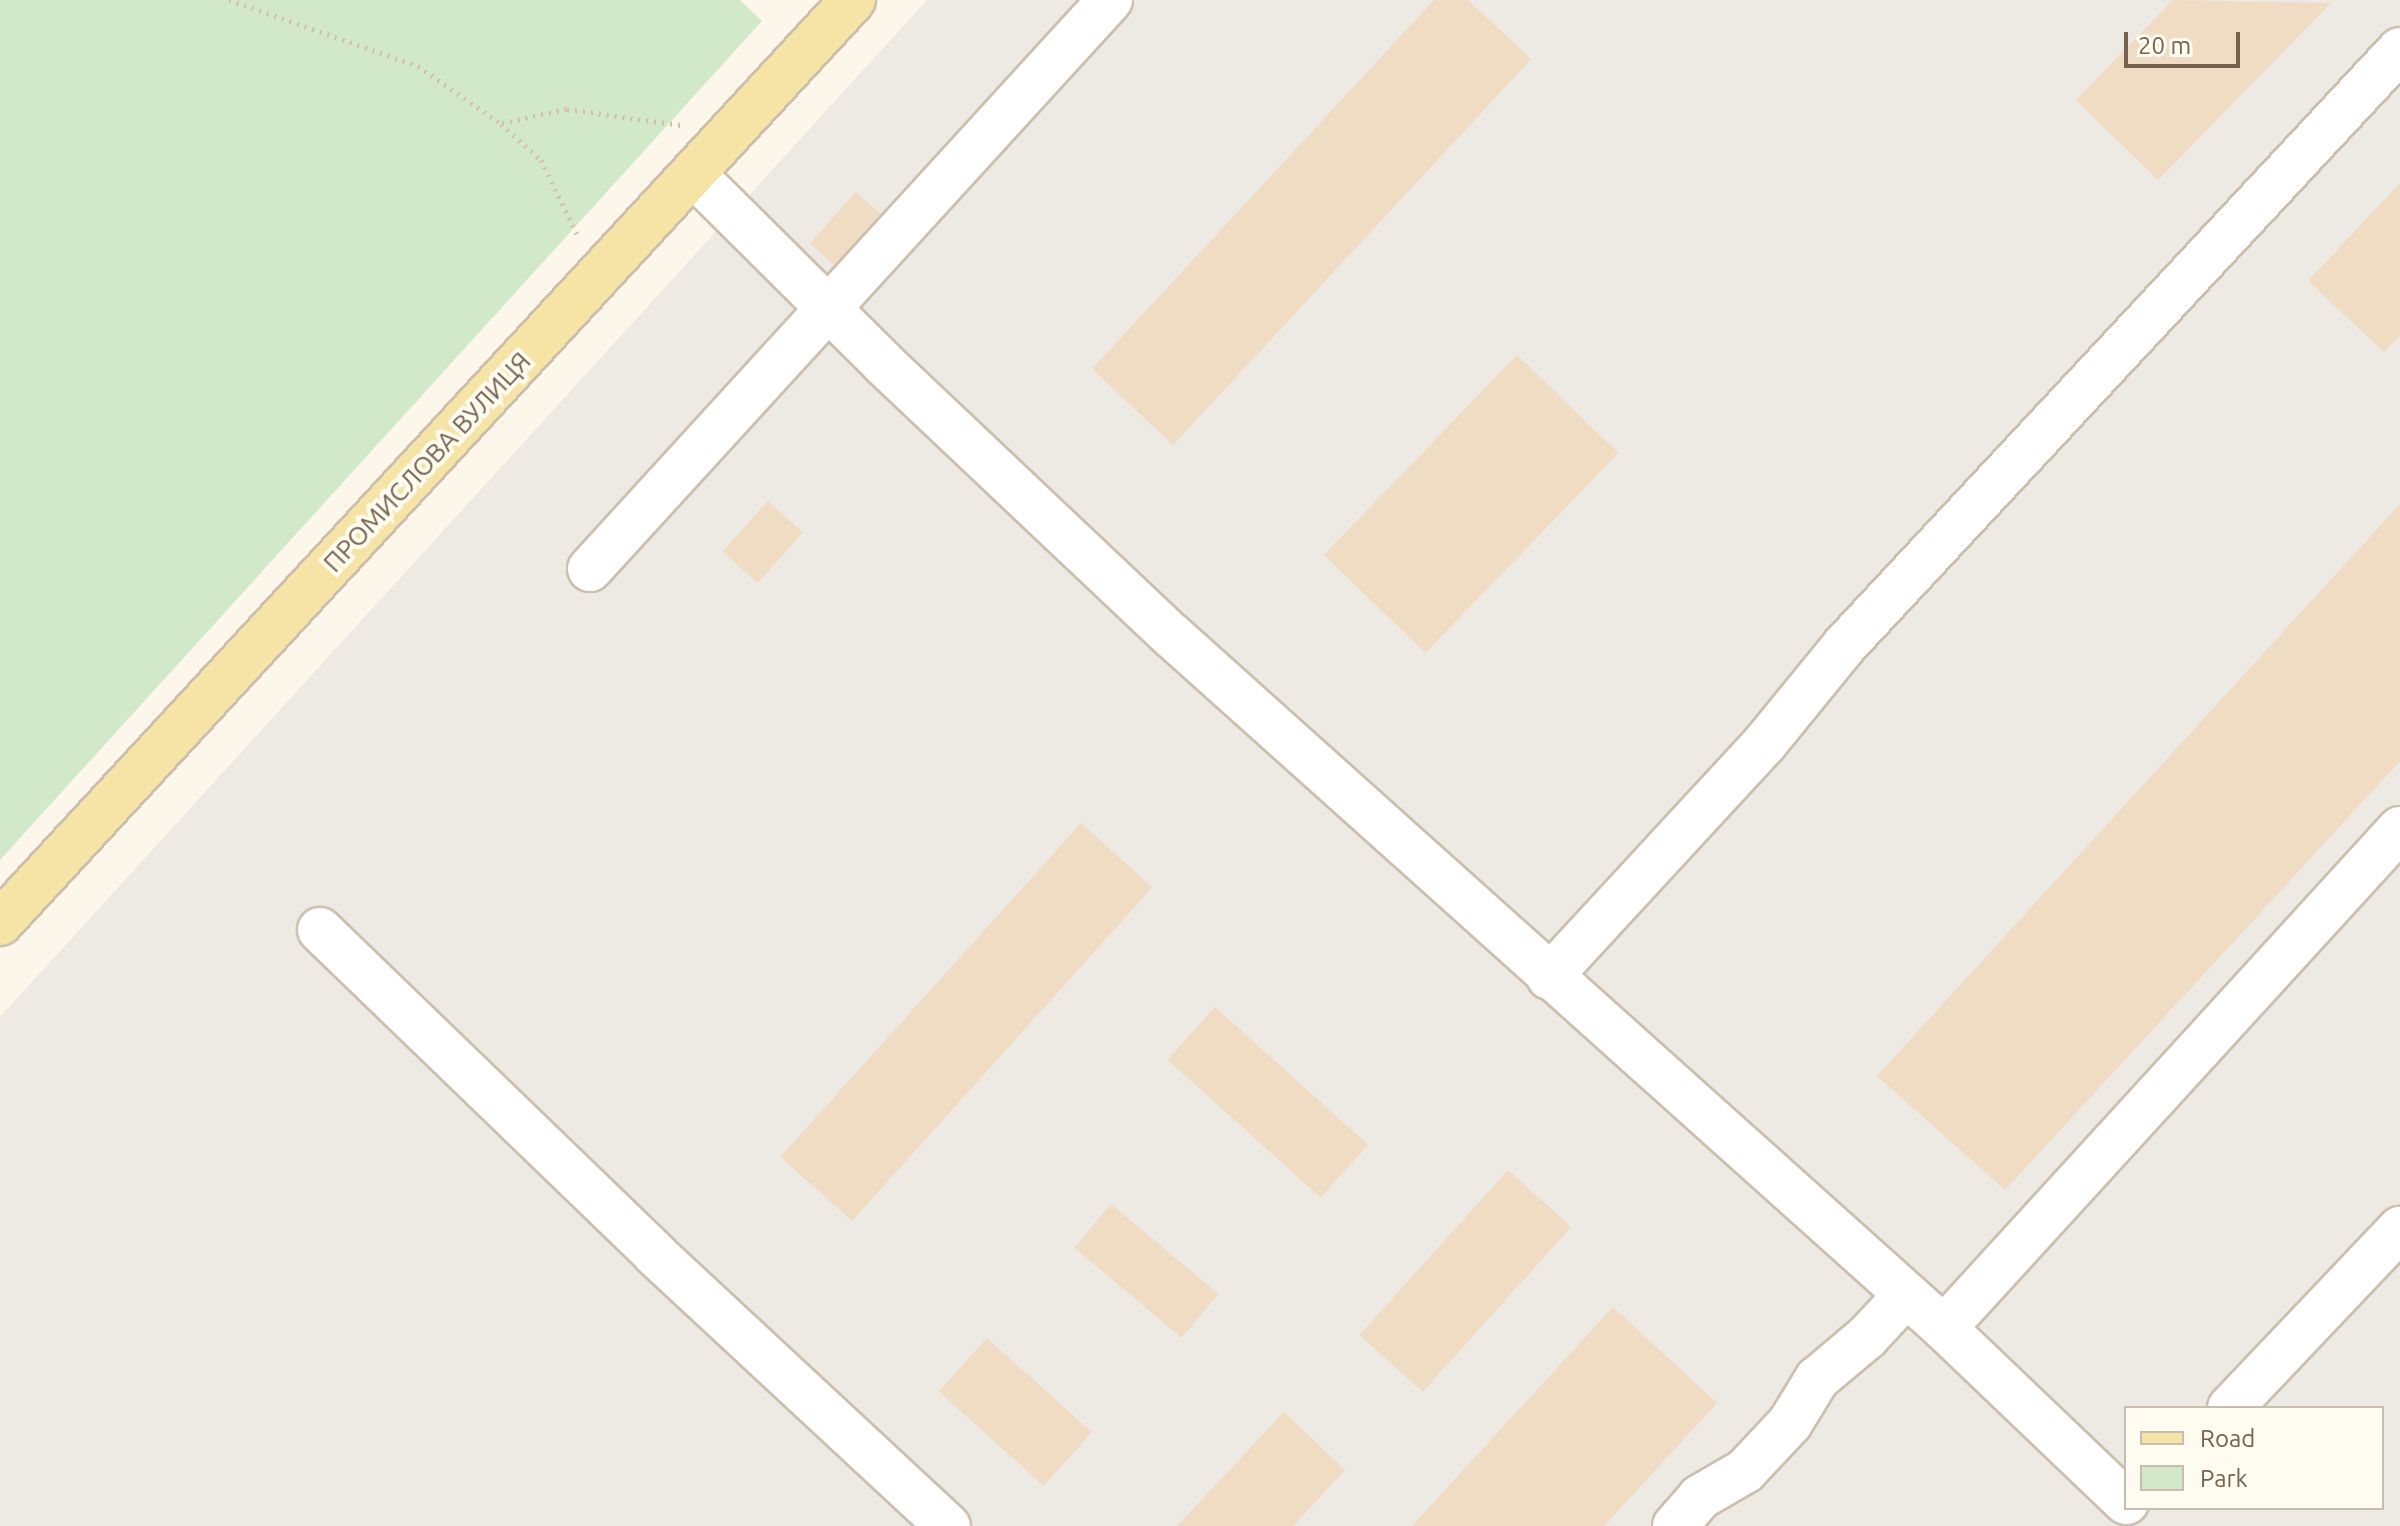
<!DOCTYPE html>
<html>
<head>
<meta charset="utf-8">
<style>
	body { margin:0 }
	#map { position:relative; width:2400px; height:1526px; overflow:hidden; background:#fcf7ea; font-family:Ubuntu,sans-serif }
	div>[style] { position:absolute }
	.industrial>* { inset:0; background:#ede9e3 }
	.green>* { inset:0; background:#d2e9c9 }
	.building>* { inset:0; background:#f0dbc3; transform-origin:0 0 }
	.path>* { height:5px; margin-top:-2.5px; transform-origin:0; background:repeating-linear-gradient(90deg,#d5bfa6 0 2px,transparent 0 8px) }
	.roads { filter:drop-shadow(2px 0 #ccbfae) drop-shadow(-2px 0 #ccbfae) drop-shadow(0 2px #ccbfae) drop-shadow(0 -2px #ccbfae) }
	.minor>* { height:44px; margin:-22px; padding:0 22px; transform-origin:22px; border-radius:22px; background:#fff }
	.major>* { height:44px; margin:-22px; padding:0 22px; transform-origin:22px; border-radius:22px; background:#f6e4a7 }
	span { translate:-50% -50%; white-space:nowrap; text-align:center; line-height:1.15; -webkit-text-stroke:8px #fefbf1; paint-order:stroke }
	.street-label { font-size:26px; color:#76624e }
	.legend { position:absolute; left:2124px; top:1406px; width:260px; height:104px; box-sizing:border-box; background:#fefbf1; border:2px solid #c8beb0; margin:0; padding:10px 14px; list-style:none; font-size:24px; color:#76624e }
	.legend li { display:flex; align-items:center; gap:16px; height:40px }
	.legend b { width:40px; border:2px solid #c8beb0 }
	.scale { position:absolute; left:2124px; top:32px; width:116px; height:36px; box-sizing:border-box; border:4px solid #76624e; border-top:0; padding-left:10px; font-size:24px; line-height:28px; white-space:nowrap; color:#76624e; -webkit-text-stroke:6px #fefbf1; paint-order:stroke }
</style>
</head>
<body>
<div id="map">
	<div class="industrial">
		<i style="clip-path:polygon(evenodd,927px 0,2400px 0,2400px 1526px,0 1526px,0 1017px,927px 0,2126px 1408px,2382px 1408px,2382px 1508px,2126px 1508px,2126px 1408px)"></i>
	</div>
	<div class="green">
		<i style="clip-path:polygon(0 0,740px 0,762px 21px,0 860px)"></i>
	</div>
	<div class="building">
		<i style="clip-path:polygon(1434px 0,1468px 0,1531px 59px,1173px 445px,1092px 369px)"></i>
		<i style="clip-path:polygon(2173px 0,2331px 3px,2158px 180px,2076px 100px)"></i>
		<i style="clip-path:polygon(2400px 183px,2400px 335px,2384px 352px,2308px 281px)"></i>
		<i style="left:856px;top:192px;width:42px;height:69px;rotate:42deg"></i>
		<i style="left:1517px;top:355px;width:141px;height:278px;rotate:44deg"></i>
		<i style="left:768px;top:501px;width:47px;height:68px;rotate:42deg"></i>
		<i style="clip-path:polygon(2400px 504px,2400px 761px,2005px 1190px,1877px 1076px)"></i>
		<i style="left:1081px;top:823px;width:96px;height:449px;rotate:42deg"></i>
		<i style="left:1215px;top:1007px;width:206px;height:71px;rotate:42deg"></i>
		<i style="left:1508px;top:1170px;width:85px;height:222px;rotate:42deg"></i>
		<i style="left:1111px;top:1204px;width:140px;height:57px;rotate:40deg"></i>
		<i style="clip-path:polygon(1613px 1307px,1717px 1403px,1604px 1526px,1412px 1526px)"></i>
		<i style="left:987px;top:1338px;width:141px;height:72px;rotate:42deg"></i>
		<i style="clip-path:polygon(1284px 1412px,1345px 1470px,1293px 1526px,1177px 1526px)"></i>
	</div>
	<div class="path">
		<i style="left:229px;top:0;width:200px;rotate:19.2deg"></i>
		<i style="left:418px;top:66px;width:101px;rotate:34.9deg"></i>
		<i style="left:501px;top:124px;width:54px;rotate:42deg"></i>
		<i style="left:541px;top:160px;width:87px;rotate:64deg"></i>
		<i style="left:502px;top:123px;width:66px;rotate:-12.2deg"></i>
		<i style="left:567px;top:109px;width:115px;rotate:8deg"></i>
	</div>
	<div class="roads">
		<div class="minor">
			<i style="left:693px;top:174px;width:268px;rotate:44.8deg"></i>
			<i style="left:883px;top:363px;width:396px;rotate:43.4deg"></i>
			<i style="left:1171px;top:635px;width:1038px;rotate:41.88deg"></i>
			<i style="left:1944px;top:1328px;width:252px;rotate:43.7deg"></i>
			<i style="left:590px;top:569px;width:771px;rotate:-47.58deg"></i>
			<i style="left:320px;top:930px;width:466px;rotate:44deg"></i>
			<i style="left:655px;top:1254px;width:400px;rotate:42.9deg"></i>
			<i style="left:1549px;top:977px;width:318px;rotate:-47.3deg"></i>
			<i style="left:1765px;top:743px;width:125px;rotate:-50.8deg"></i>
			<i style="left:1844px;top:646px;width:815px;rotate:-46.99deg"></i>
			<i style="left:1944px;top:1328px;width:676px;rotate:-47.58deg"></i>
			<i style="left:2230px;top:1408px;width:247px;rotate:-46.5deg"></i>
			<i style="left:1675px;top:1526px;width:38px;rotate:-49deg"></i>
			<i style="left:1700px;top:1497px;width:52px;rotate:-30deg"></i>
			<i style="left:1745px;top:1471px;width:66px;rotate:-46.8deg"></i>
			<i style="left:1790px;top:1423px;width:52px;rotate:-58.5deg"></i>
			<i style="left:1817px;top:1379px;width:65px;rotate:-40deg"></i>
			<i style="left:1867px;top:1337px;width:57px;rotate:-47.1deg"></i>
		</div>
		<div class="major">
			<i style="left:0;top:923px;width:1257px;rotate:-47.26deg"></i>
		</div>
	</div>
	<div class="street-label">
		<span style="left:427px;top:462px;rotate:-47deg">ПРОМИСЛОВА ВУЛИЦЯ</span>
	</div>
	<ul class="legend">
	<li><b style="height:10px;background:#f6e4a7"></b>Road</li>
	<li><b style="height:22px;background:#d2e9c9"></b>Park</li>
	</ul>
	<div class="scale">20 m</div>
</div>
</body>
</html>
